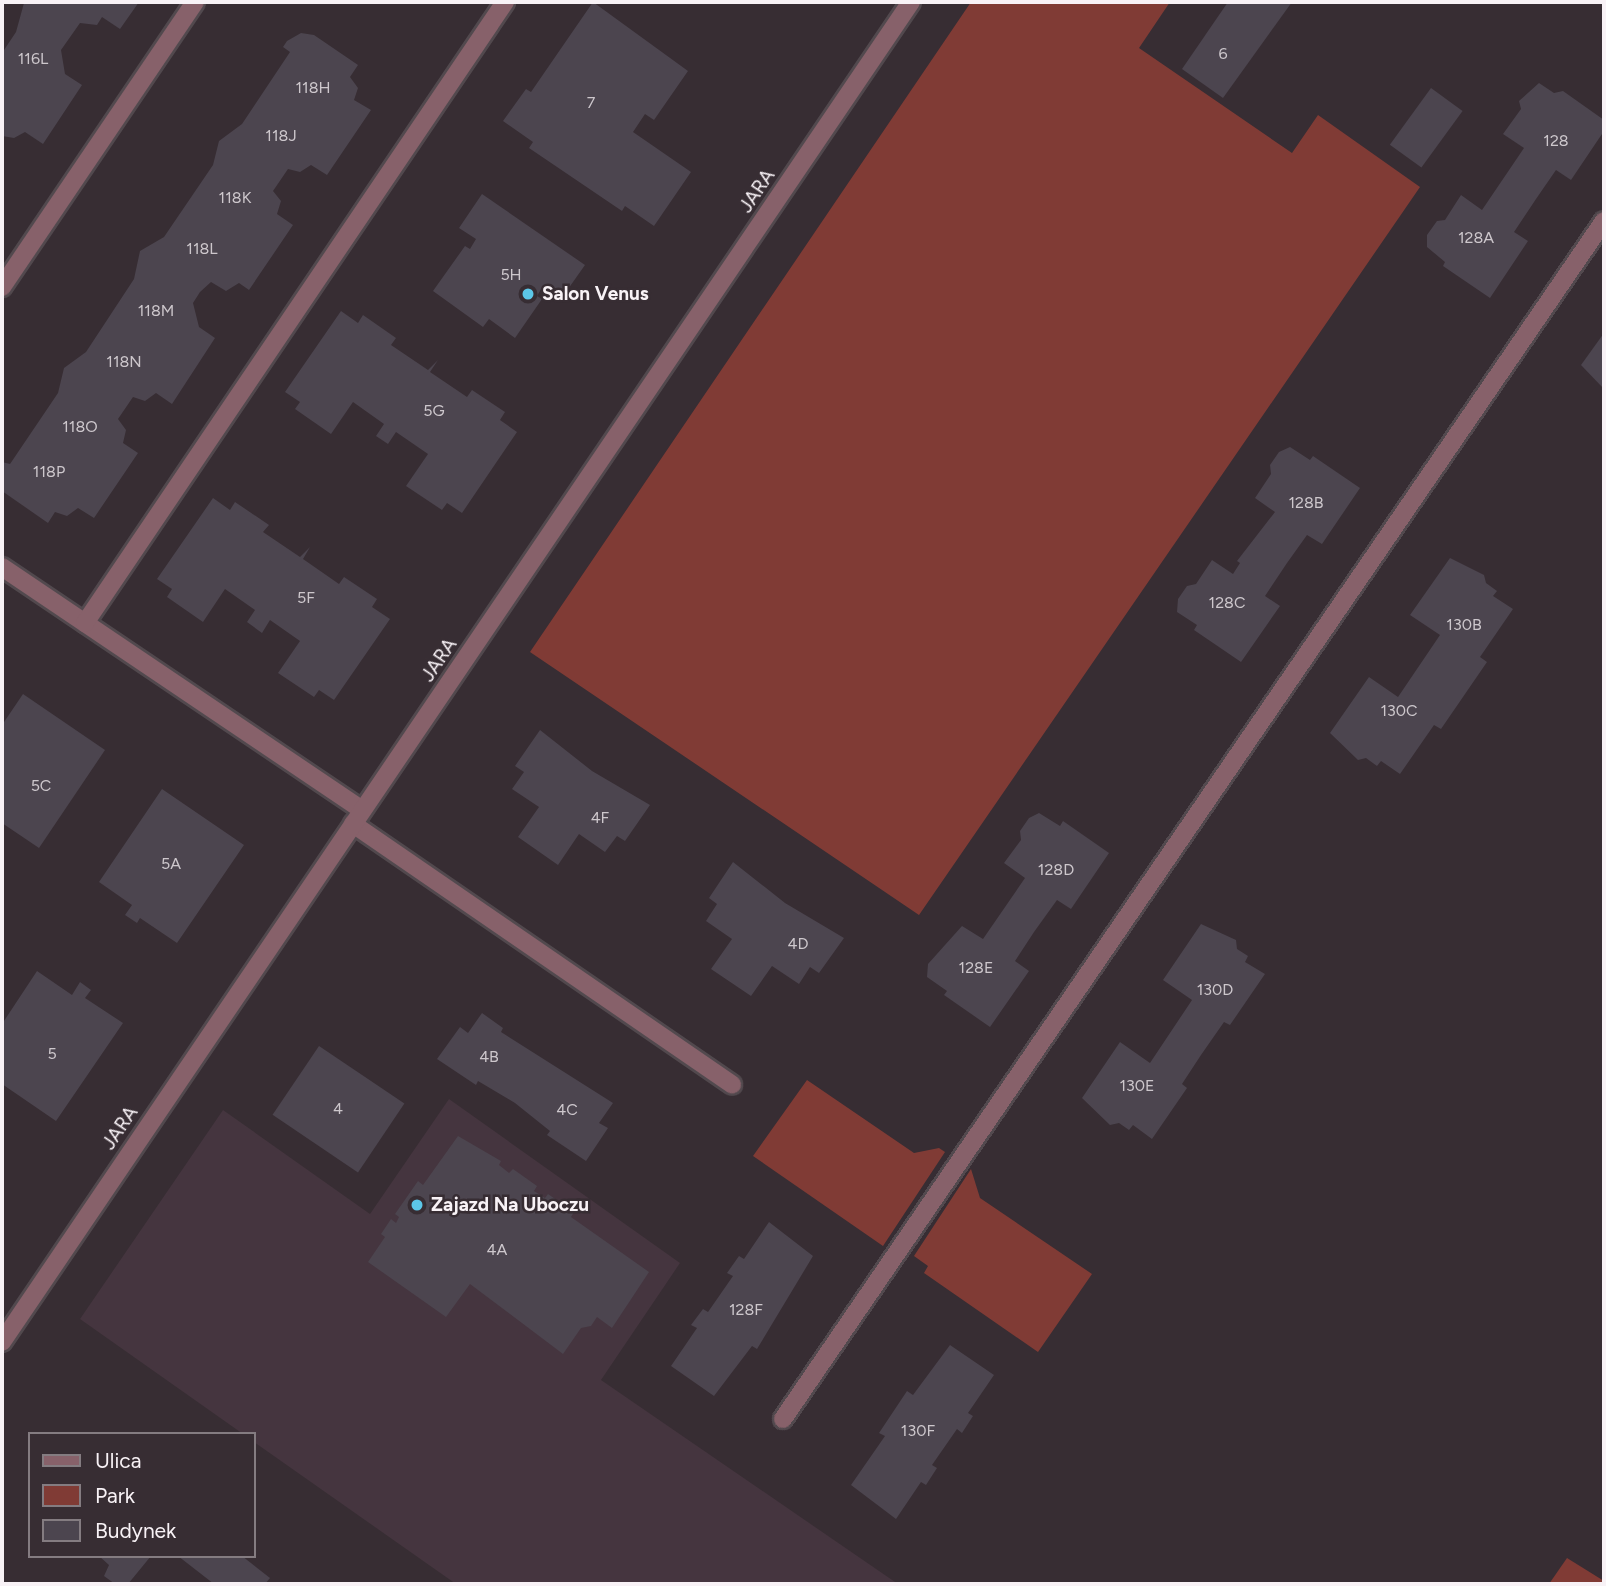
<!DOCTYPE html>
<html>
<head>
<meta charset="utf-8">
<style>
	body { margin:0 }
	#map { position:relative; width:1606px; height:1586px; overflow:hidden; background:#372d33; font-family:Figtree,sans-serif }
	div>[style] { position:absolute }
	.built>* { inset:0; background:#45353f }
	.green>* { inset:0; background:#803b35 }
	.building>* { inset:0; background:#4c454f; transform-origin:0 0 }
	.roads { filter:drop-shadow(2px 0 #52494e) drop-shadow(-2px 0 #52494e) drop-shadow(0 2px #52494e) drop-shadow(0 -2px #52494e) }
	.service>* { height:18px; margin:-9px; padding:0 9px; transform-origin:9px; border-radius:9px; background:#87616a }
	.minor>* { height:18px; margin:-9px; padding:0 9px; transform-origin:9px; border-radius:9px; background:#87616a }
	.dots>* { width:19px; height:19px; translate:-50% -50%; box-sizing:border-box; border:4px solid #372d33; border-radius:50% }
	span { translate:-50% -50%; white-space:nowrap; text-align:center; line-height:1.15; -webkit-text-stroke:5px #372d33; paint-order:stroke }
	.number-label { font-size:16px; color:#cdc7cc }
	.number-label span { -webkit-text-stroke-width:0 }
	.street-label { font-size:19px; color:#f8f2f6 }
	.poi-label { font-size:19px; color:#f8f2f6; font-weight:700 }
	.left { translate:0 -50%; text-align:left }
	.frame { position:absolute; inset:0; border:4px solid #f8f2f6; pointer-events:none }
	.legend { position:absolute; left:28px; top:1432px; width:228px; height:126px; box-sizing:border-box; background:#372d33; border:2px solid #847c81; margin:0; padding:9px 12px; list-style:none; font-size:21px; color:#f8f2f6 }
	.legend li { display:flex; align-items:center; gap:14px; height:35px }
	.legend b { width:35px; border:2px solid #847c81 }
</style>
</head>
<body>
<div id="map">
	<div class="built">
		<i style="clip-path:polygon(449px 1099px,680px 1263px,601px 1380px,898px 1584px,456px 1584px,254px 1442px,254px 1434px,243px 1434px,80px 1319px,223px 1110px,370px 1214px)"></i>
	</div>
	<div class="green">
		<i style="clip-path:polygon(971px 2px,1170px 2px,1139px 48px,1292px 153px,1318px 115px,1420px 187px,919px 915px,530px 652px)"></i>
		<i style="clip-path:polygon(807px 1080px,914px 1153px,939px 1148px,945px 1152px,883px 1246px,753px 1156px)"></i>
		<i style="clip-path:polygon(971px 1169px,980px 1198px,1092px 1274px,1038px 1352px,924px 1273px,928px 1266px,914px 1256px)"></i>
		<i style="clip-path:polygon(1567px 1558px,1604px 1581px,1604px 1584px,1549px 1584px)"></i>
	</div>
	<div class="building">
		<i style="clip-path:polygon(139px 2px,120px 29px,102px 17px,97px 25px,80px 23px,61px 50px,65px 74px,82px 85px,43px 144px,25px 132px,14px 138px,2px 136px,2px 53px,16px 32px,24px 3px)"></i>
		<i style="clip-path:polygon(593px 2px,688px 71px,654px 120px,645px 114px,633px 132px,691px 172px,654px 226px,625px 206px,622px 211px,529px 148px,533px 142px,503px 121px,526px 89px,531px 92px)"></i>
		<i style="clip-path:polygon(1228px 2px,1292px 2px,1223px 98px,1182px 69px)"></i>
		<i style="clip-path:polygon(301px 33px,314px 35px,358px 65px,350px 77px,358px 88px,354px 100px,371px 110px,327px 175px,311px 165px,300px 172px,288px 169px,273px 191px,281px 201px,277px 214px,293px 225px,249px 290px,239px 283px,226px 291px,211px 282px,200px 292px,193px 303px,199px 327px,215px 338px,172px 404px,156px 393px,145px 401px,133px 397px,118px 419px,126px 430px,123px 443px,138px 453px,94px 518px,78px 508px,67px 516px,55px 512px,48px 523px,2px 491px,2px 462px,10px 464px,58px 393px,64px 368px,86px 352px,134px 279px,140px 251px,164px 237px,213px 165px,219px 141px,242px 124px,290px 52px,283px 47px,287px 41px)"></i>
		<i style="clip-path:polygon(1539px 83px,1554px 93px,1563px 91px,1604px 120px,1604px 131px,1571px 180px,1556px 170px,1536px 199px,1514px 232px,1528px 241px,1490px 298px,1443px 266px,1445px 262px,1427px 247px,1427px 235px,1437px 221px,1445px 220px,1461px 195px,1482px 210px,1524px 148px,1503px 134px,1521px 109px,1519px 101px)"></i>
		<i style="left:1431px;top:88px;width:39px;height:70px;rotate:36deg"></i>
		<i style="clip-path:polygon(482px 194px,585px 265px,561px 299px,543px 286px,537px 296px,542px 299px,515px 338px,489px 319px,483px 327px,433px 291px,465px 246px,470px 249px,476px 239px,459px 228px)"></i>
		<i style="clip-path:polygon(341px 311px,358px 323px,363px 315px,396px 338px,391px 345px,428px 370px,438px 360px,430px 372px,467px 397px,472px 390px,505px 412px,500px 420px,517px 432px,462px 513px,447px 503px,442px 510px,406px 486px,428px 454px,396px 432px,388px 444px,376px 436px,384px 424px,353px 402px,331px 434px,295px 409px,300px 402px,285px 392px)"></i>
		<i style="clip-path:polygon(1604px 333px,1604px 389px,1581px 365px)"></i>
		<i style="clip-path:polygon(1290px 447px,1310px 460px,1313px 456px,1360px 488px,1322px 544px,1307px 535px,1287px 563px,1265px 596px,1280px 606px,1241px 662px,1194px 630px,1197px 625px,1177px 612px,1178px 599px,1187px 586px,1196px 584px,1212px 560px,1233px 574px,1240px 563px,1237px 561px,1275px 512px,1255px 498px,1271px 474px,1270px 465px,1279px 452px)"></i>
		<i style="clip-path:polygon(213px 498px,230px 510px,235px 502px,269px 525px,263px 532px,300px 557px,310px 547px,303px 559px,339px 584px,344px 577px,377px 599px,372px 607px,390px 619px,334px 700px,319px 690px,314px 697px,278px 673px,300px 641px,270px 620px,262px 633px,247px 622px,255px 610px,225px 589px,203px 622px,167px 597px,172px 589px,157px 579px)"></i>
		<i style="clip-path:polygon(1450px 558px,1484px 575px,1486px 583px,1497px 591px,1493px 596px,1513px 609px,1480px 657px,1487px 662px,1441px 729px,1434px 725px,1400px 774px,1381px 761px,1377px 766px,1366px 758px,1358px 760px,1330px 733px,1369px 677px,1398px 697px,1440px 635px,1410px 615px)"></i>
		<i style="clip-path:polygon(23px 694px,105px 750px,39px 848px,2px 823px,2px 725px)"></i>
		<i style="clip-path:polygon(540px 730px,592px 771px,650px 805px,625px 841px,617px 836px,605px 852px,579px 834px,558px 865px,518px 837px,539px 807px,512px 789px,524px 772px,515px 766px)"></i>
		<i style="clip-path:polygon(162px 789px,244px 845px,177px 943px,140px 918px,137px 923px,125px 915px,132px 905px,99px 882px)"></i>
		<i style="clip-path:polygon(1039px 813px,1060px 826px,1063px 821px,1109px 853px,1071px 909px,1057px 900px,1034px 932px,1015px 961px,1029px 971px,990px 1027px,944px 995px,947px 991px,927px 977px,928px 964px,962px 926px,983px 939px,1025px 878px,1004px 863px,1021px 840px,1020px 831px,1029px 818px)"></i>
		<i style="clip-path:polygon(733px 862px,785px 903px,844px 938px,819px 973px,810px 967px,799px 984px,772px 966px,751px 996px,711px 969px,732px 939px,706px 921px,717px 904px,709px 898px)"></i>
		<i style="clip-path:polygon(1201px 924px,1236px 940px,1237px 949px,1248px 956px,1245px 962px,1265px 974px,1230px 1025px,1224px 1022px,1201px 1055px,1182px 1084px,1187px 1088px,1152px 1139px,1133px 1125px,1129px 1130px,1119px 1123px,1110px 1125px,1082px 1098px,1120px 1042px,1150px 1063px,1192px 1000px,1163px 980px)"></i>
		<i style="clip-path:polygon(37px 971px,72px 995px,80px 982px,91px 990px,85px 998px,123px 1023px,56px 1121px,2px 1084px,2px 1024px)"></i>
		<i style="clip-path:polygon(482px 1013px,503px 1028px,501px 1032px,613px 1103px,599px 1123px,608px 1128px,586px 1161px,547px 1135px,550px 1131px,515px 1103px,478px 1081px,476px 1085px,437px 1059px,460px 1027px,468px 1033px)"></i>
		<i style="left:319px;top:1046px;width:103px;height:83px;rotate:34deg"></i>
		<i style="clip-path:polygon(458px 1136px,501px 1161px,499px 1165px,509px 1173px,513px 1169px,537px 1186px,534px 1191px,545px 1198px,548px 1194px,574px 1212px,571px 1217px,649px 1272px,612px 1328px,597px 1317px,591px 1326px,581px 1328px,563px 1354px,470px 1284px,446px 1317px,368px 1262px,385px 1237px,381px 1234px,391px 1219px,396px 1223px,399px 1217px,395px 1214px,418px 1181px,423px 1185px)"></i>
		<i style="clip-path:polygon(769px 1222px,813px 1256px,757px 1349px,752px 1346px,714px 1396px,671px 1366px,697px 1328px,691px 1325px,703px 1309px,708px 1312px,733px 1276px,727px 1273px,739px 1256px,744px 1259px)"></i>
		<i style="clip-path:polygon(950px 1345px,994px 1375px,968px 1413px,973px 1416px,962px 1433px,957px 1429px,932px 1465px,937px 1468px,926px 1485px,921px 1482px,896px 1519px,851px 1485px,885px 1436px,879px 1433px,907px 1391px,913px 1395px)"></i>
		<i style="clip-path:polygon(99px 1556px,151px 1556px,128px 1584px,115px 1584px,104px 1576px,109px 1565px)"></i>
		<i style="clip-path:polygon(178px 1556px,242px 1556px,270px 1578px,265px 1584px,214px 1584px)"></i>
	</div>
	<div class="roads">
		<div class="service">
			<i style="left:353px;top:824px;width:460px;rotate:34.5deg"></i>
			<i style="left:783px;top:1419px;width:1452px;rotate:-55.58deg"></i>
		</div>
		<div class="minor">
			<i style="left:2px;top:287px;width:344px;rotate:-55.9deg"></i>
			<i style="left:2px;top:567px;width:434px;rotate:34deg"></i>
			<i style="left:85px;top:623px;width:750px;rotate:-55.93deg"></i>
			<i style="left:2px;top:1342px;width:1619px;rotate:-55.85deg"></i>
		</div>
	</div>
	<div class="dots">
		<i style="left:528px;top:294px;background:#5cc7e8"></i>
		<i style="left:417px;top:1205px;background:#5cc7e8"></i>
	</div>
	<div class="number-label">
		<span style="left:1223px;top:54px">6</span>
		<span style="left:33px;top:59px">116L</span>
		<span style="left:313px;top:88px">118H</span>
		<span style="left:591px;top:103px">7</span>
		<span style="left:281px;top:136px">118J</span>
		<span style="left:1556px;top:141px">128</span>
		<span style="left:235px;top:198px">118K</span>
		<span style="left:1476px;top:238px">128A</span>
		<span style="left:202px;top:249px">118L</span>
		<span style="left:511px;top:275px">5H</span>
		<span style="left:156px;top:311px">118M</span>
		<span style="left:124px;top:362px">118N</span>
		<span style="left:434px;top:411px">5G</span>
		<span style="left:80px;top:427px">118O</span>
		<span style="left:49px;top:472px">118P</span>
		<span style="left:1306px;top:503px">128B</span>
		<span style="left:306px;top:598px">5F</span>
		<span style="left:1227px;top:603px">128C</span>
		<span style="left:1464px;top:625px">130B</span>
		<span style="left:1399px;top:711px">130C</span>
		<span style="left:41px;top:786px">5C</span>
		<span style="left:600px;top:818px">4F</span>
		<span style="left:171px;top:864px">5A</span>
		<span style="left:1056px;top:870px">128D</span>
		<span style="left:798px;top:944px">4D</span>
		<span style="left:976px;top:968px">128E</span>
		<span style="left:1215px;top:990px">130D</span>
		<span style="left:52px;top:1054px">5</span>
		<span style="left:489px;top:1057px">4B</span>
		<span style="left:1137px;top:1086px">130E</span>
		<span style="left:338px;top:1109px">4</span>
		<span style="left:567px;top:1110px">4C</span>
		<span style="left:497px;top:1250px">4A</span>
		<span style="left:746px;top:1310px">128F</span>
		<span style="left:918px;top:1431px">130F</span>
	</div>
	<div class="street-label">
		<span style="left:757px;top:191px;rotate:-56deg">JARA</span>
		<span style="left:439px;top:660px;rotate:-56deg">JARA</span>
		<span style="left:120px;top:1128px;rotate:-56deg">JARA</span>
	</div>
	<div class="poi-label">
		<span class="left" style="left:542px;top:294px">Salon Venus</span>
		<span class="left" style="left:431px;top:1205px">Zajazd Na Uboczu</span>
	</div>
	<div class="frame"></div>
	<ul class="legend">
	<li><b style="height:9px;background:#87616a"></b>Ulica</li>
	<li><b style="height:19px;background:#803b35"></b>Park</li>
	<li><b style="height:19px;background:#4c454f"></b>Budynek</li>
	</ul>
</div>
</body>
</html>
